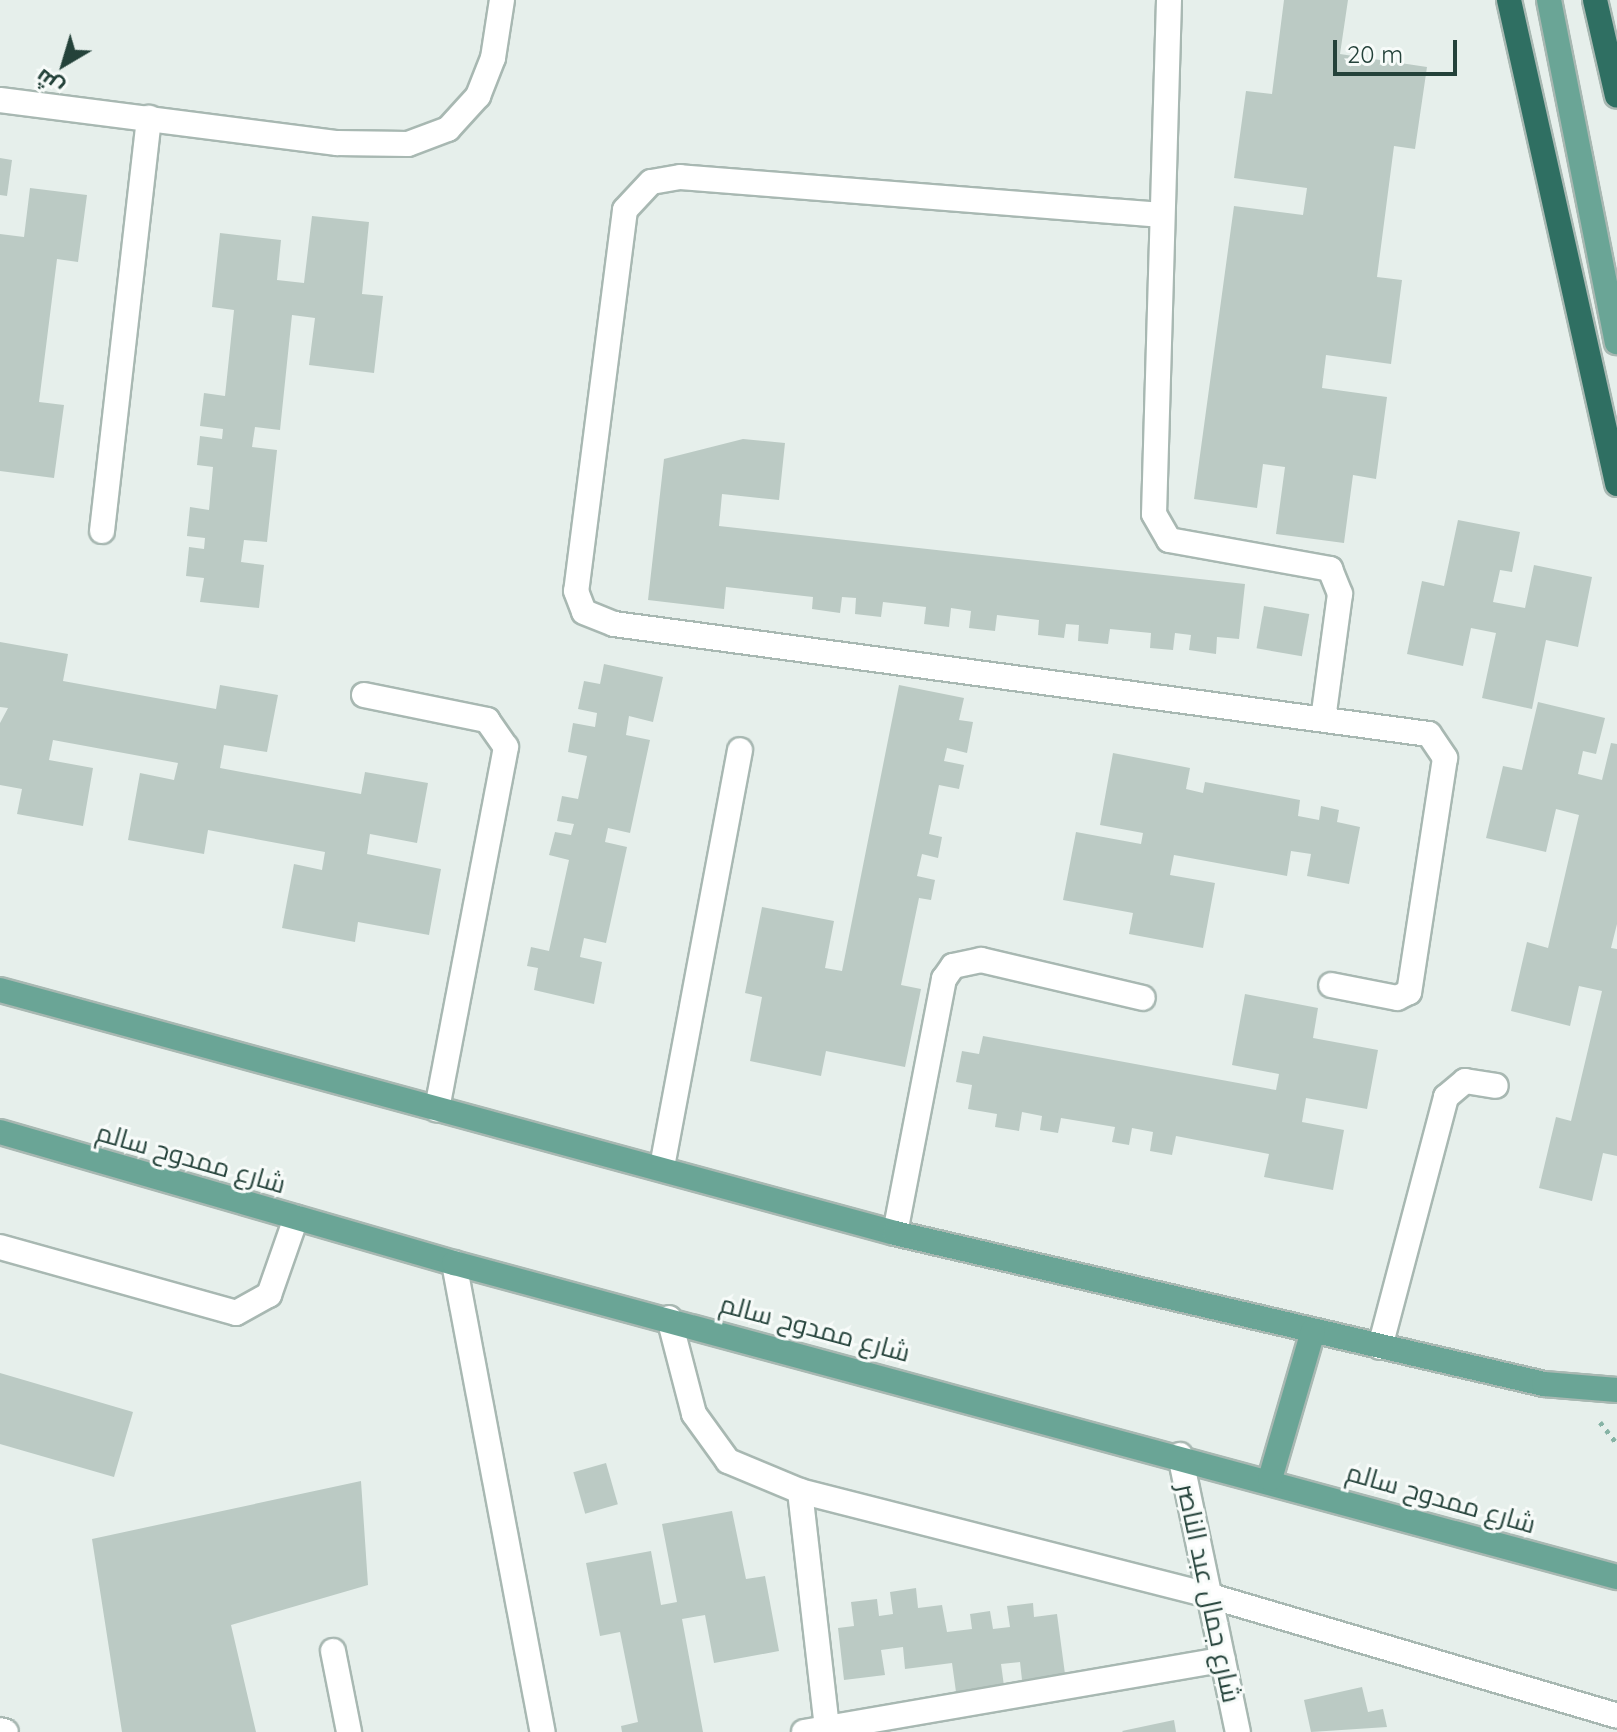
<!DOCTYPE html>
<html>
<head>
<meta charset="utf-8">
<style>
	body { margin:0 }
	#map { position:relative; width:1617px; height:1732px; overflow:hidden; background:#e6efeb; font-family:Quicksand,Cairo,sans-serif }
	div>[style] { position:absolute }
	.building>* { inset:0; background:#bbcac4; transform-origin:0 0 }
	.path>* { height:5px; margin-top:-2.5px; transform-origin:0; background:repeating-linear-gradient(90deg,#86b3a5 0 4px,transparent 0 10px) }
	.roads { filter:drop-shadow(2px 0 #a8b8b2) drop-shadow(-2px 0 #a8b8b2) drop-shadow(0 2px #a8b8b2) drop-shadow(0 -2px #a8b8b2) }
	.minor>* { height:24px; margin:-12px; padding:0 12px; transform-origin:12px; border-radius:12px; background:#fff }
	.major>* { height:24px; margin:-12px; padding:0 12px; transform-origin:12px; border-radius:12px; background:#6aa596 }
	.highway>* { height:24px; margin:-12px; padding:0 12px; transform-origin:12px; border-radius:12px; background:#2f6f62 }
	span { translate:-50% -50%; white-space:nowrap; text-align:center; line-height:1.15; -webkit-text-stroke:6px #f7fbf9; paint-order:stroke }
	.street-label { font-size:26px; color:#24423a }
	.north { position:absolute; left:24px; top:24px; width:80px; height:80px; -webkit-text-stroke:6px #f7fbf9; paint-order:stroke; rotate:218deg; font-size:22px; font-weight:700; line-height:32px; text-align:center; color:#24423a }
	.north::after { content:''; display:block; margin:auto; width:28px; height:36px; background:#24423a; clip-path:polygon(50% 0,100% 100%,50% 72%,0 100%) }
	.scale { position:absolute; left:1333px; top:40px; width:124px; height:36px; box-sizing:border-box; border:4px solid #24423a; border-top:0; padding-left:10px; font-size:24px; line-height:28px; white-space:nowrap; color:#24423a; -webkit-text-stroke:6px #f7fbf9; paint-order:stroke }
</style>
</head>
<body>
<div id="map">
	<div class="building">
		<i style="clip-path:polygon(1284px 0,1348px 0,1340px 54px,1427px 67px,1415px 149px,1394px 146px,1377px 277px,1402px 280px,1391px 364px,1326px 355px,1322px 388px,1387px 397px,1376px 479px,1353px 475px,1344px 543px,1276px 534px,1285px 467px,1263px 464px,1257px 508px,1194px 499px,1234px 206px,1303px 215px,1307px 188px,1234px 178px,1246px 91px,1272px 94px)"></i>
		<i style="clip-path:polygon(0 158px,12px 160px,7px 196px,0 195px)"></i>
		<i style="clip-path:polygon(30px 188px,87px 195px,78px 262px,57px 259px,39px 402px,64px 405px,54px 478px,0 471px,0 234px,24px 237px)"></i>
		<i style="clip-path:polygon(312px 216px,369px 222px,362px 294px,383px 296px,374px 373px,309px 365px,315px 318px,292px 315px,280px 430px,255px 427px,252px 447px,277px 450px,267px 542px,244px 540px,241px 562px,264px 565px,259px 608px,200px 602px,204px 578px,186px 576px,189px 547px,204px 549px,205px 538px,187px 536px,190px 507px,209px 510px,213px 467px,197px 465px,200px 436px,222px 439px,223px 429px,200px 426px,204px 393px,225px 396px,234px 310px,212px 307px,220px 233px,281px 240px,277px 280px,304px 283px)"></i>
		<i style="clip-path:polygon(743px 439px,785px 443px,779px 500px,722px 494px,719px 526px,1245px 584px,1239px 639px,1217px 637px,1216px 654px,1189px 650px,1191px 635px,1175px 633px,1173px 650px,1150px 648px,1151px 633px,1110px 629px,1108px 644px,1078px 641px,1079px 625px,1066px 624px,1064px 638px,1038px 635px,1039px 620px,997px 615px,995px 631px,969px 628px,971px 611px,951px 608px,949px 627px,924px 624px,926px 607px,883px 602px,881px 617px,855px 614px,856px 598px,842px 597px,840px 613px,812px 609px,813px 597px,726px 587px,724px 609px,648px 600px,664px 459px)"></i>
		<i style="clip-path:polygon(1458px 520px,1520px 532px,1512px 572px,1500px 570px,1493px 602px,1525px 608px,1534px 565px,1592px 577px,1578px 647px,1546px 640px,1532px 709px,1482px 698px,1496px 633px,1471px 628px,1463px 666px,1407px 654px,1422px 581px,1444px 586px)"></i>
		<i style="left:1264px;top:606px;width:46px;height:43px;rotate:10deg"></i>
		<i style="clip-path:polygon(0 642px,68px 654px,63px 681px,216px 709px,220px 685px,278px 695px,267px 752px,224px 745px,220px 768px,361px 794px,365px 772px,428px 783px,417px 843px,370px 834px,367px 854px,441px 869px,429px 935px,358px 922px,355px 942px,282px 928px,294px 864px,322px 870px,325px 852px,208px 830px,204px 854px,128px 840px,140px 773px,174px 780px,178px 763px,53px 740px,49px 760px,93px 768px,83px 826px,17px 814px,22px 789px,0 785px,0 723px,8px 708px,0 707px)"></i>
		<i style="clip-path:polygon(604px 664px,663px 677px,653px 722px,629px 716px,626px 735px,650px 740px,630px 833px,608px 828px,605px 842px,627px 847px,606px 943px,584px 938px,580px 957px,602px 962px,594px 1004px,534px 990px,538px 968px,527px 966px,531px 947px,549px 951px,569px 860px,549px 855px,555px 832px,571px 835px,574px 824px,557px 821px,562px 796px,578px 799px,587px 756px,568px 752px,573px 723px,595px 727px,597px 713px,578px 709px,584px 681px,600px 684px)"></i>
		<i style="clip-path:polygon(899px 685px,964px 698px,959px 720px,973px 722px,967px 753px,947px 748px,944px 761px,964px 765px,959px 789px,939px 785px,929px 834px,942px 837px,938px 858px,922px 854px,917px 876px,935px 880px,931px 900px,919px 898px,901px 985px,921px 989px,905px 1067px,826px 1051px,821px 1076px,750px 1061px,762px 997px,745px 993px,762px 907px,834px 921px,825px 968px,842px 971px)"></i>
		<i style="clip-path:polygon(1538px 702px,1605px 718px,1596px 754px,1583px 751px,1578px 774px,1602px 780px,1611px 743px,1617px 744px,1617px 924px,1611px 948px,1617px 949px,1617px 1156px,1603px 1153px,1592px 1201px,1539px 1188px,1556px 1117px,1571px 1121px,1602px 991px,1579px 986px,1570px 1026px,1511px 1011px,1527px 942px,1548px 948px,1579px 815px,1556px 809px,1546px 852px,1486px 838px,1503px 766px,1522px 770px)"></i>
		<i style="clip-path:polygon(1113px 753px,1190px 768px,1186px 789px,1203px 793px,1205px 782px,1300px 800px,1298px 816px,1319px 820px,1321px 806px,1339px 810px,1337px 822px,1360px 827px,1349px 884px,1307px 876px,1311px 854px,1291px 851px,1287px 876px,1174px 855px,1170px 875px,1215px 883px,1203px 948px,1129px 934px,1133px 913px,1063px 900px,1076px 832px,1141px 844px,1143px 833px,1100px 825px)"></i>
		<i style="clip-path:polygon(1245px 994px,1318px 1008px,1313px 1038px,1378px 1050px,1367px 1109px,1306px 1098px,1302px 1122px,1344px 1130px,1333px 1190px,1264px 1177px,1269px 1154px,1176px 1136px,1172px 1155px,1150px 1151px,1153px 1132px,1132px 1128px,1129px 1145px,1112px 1142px,1115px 1127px,1061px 1118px,1058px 1133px,1040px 1130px,1042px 1116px,1022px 1112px,1019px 1131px,995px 1127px,997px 1114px,968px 1109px,972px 1085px,956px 1082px,962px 1051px,979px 1054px,983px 1036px,1276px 1090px,1279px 1074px,1232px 1065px)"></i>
		<i style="clip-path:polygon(0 1373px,133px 1412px,114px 1477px,0 1444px)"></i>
		<i style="left:606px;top:1463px;width:43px;height:34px;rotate:74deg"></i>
		<i style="clip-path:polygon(361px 1481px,368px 1585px,231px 1625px,256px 1732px,122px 1732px,92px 1539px)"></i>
		<i style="clip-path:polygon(732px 1511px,746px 1579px,765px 1576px,779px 1651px,714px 1663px,705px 1615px,682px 1619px,703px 1732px,622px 1732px,621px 1726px,638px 1722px,620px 1632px,600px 1636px,586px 1563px,651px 1551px,661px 1605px,677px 1602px,662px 1524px)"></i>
		<i style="clip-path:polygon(916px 1588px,918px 1608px,942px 1605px,947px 1632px,972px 1629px,970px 1614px,990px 1611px,993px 1629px,1010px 1627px,1007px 1606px,1033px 1603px,1034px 1617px,1057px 1614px,1065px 1674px,1022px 1680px,1020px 1662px,1001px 1664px,1004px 1686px,956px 1692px,952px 1663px,905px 1669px,903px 1647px,881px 1650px,885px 1675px,844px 1680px,838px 1628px,854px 1626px,851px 1602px,877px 1599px,879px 1616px,893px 1614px,890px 1592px)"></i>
		<i style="clip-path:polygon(1362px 1687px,1368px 1712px,1383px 1709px,1387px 1727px,1311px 1732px,1304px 1700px)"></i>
		<i style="clip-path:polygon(1174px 1720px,1176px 1732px,1123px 1732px,1122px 1731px)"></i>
	</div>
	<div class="path">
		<i style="left:1600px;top:1422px;width:28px;rotate:52deg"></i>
	</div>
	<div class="roads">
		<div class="minor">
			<i style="left:1169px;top:0;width:514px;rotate:91.67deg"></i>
			<i style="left:1154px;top:514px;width:30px;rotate:60deg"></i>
			<i style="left:1169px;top:540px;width:164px;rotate:10.2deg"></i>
			<i style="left:1330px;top:569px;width:27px;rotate:68deg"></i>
			<i style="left:1340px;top:594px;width:126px;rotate:97.7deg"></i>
			<i style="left:0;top:100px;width:340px;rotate:7.3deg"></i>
			<i style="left:337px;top:143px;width:71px;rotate:0.8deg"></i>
			<i style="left:408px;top:144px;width:43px;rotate:-20.6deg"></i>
			<i style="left:448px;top:129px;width:45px;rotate:-47.7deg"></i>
			<i style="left:478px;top:96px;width:41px;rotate:-68.5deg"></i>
			<i style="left:493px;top:58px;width:59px;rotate:-81.2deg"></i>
			<i style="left:1162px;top:215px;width:483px;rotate:-175.5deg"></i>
			<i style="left:680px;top:177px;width:29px;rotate:170deg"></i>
			<i style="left:651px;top:182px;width:38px;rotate:133deg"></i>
			<i style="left:625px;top:210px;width:384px;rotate:97.3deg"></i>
			<i style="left:576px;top:591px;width:22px;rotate:69deg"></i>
			<i style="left:584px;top:612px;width:32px;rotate:22deg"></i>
			<i style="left:614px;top:624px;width:822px;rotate:7.69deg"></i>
			<i style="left:1429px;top:734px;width:29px;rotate:56deg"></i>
			<i style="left:1445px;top:758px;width:237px;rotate:98.7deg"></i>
			<i style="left:1409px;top:992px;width:13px;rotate:153deg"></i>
			<i style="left:1397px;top:998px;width:67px;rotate:-168.9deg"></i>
			<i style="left:102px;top:531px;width:416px;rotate:-83.5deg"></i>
			<i style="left:364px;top:695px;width:126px;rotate:11.5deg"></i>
			<i style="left:487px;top:720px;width:33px;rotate:55deg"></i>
			<i style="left:506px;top:747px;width:369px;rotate:100.8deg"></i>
			<i style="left:662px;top:1167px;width:424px;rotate:-79.4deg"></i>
			<i style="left:895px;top:1233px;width:259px;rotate:-79.1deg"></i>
			<i style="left:944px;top:979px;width:16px;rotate:-55deg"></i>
			<i style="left:953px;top:966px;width:29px;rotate:-12deg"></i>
			<i style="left:981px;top:960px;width:166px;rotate:13.2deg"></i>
			<i style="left:0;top:1247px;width:245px;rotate:15.6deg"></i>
			<i style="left:236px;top:1313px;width:38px;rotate:-29deg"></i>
			<i style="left:269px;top:1295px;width:82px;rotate:-70.7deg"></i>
			<i style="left:454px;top:1263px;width:477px;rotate:79.3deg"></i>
			<i style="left:669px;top:1318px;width:99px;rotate:75.4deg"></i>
			<i style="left:694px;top:1414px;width:58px;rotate:54.1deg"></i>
			<i style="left:728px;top:1461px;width:78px;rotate:22.6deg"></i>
			<i style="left:800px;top:1491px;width:420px;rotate:14.3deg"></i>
			<i style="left:1207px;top:1595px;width:427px;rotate:16.4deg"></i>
			<i style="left:1380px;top:1347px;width:259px;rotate:-75.2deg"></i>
			<i style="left:1446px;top:1097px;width:25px;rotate:-40deg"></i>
			<i style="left:1465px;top:1081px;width:31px;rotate:9deg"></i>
			<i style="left:1180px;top:1455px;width:283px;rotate:78.2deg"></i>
			<i style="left:800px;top:1491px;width:239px;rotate:83.5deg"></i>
			<i style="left:333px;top:1651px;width:83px;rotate:78.8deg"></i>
			<i style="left:0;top:1730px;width:6px;rotate:18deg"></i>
			<i style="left:804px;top:1732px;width:425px;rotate:-9.8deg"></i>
		</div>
		<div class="major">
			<i style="left:1549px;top:0;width:349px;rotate:78.8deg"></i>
			<i style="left:0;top:990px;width:927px;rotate:15.19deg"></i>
			<i style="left:895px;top:1233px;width:666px;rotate:13.1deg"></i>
			<i style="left:1544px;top:1384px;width:73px;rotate:4.7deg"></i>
			<i style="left:0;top:1132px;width:473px;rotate:16.1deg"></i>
			<i style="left:454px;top:1263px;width:1205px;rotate:15.11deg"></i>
			<i style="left:1270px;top:1479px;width:154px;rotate:-73.8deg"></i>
		</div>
		<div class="highway">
			<i style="left:1509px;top:0;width:496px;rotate:77.4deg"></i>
			<i style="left:1595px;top:0;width:98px;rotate:77.1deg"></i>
		</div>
	</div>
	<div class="street-label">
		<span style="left:191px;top:1158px;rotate:16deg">شارع ممدوح سالم</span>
		<span style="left:815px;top:1328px;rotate:15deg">شارع ممدوح سالم</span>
		<span style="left:1441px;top:1498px;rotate:16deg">شارع ممدوح سالم</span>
		<span style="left:1209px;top:1593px;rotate:78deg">شارع جمال عبد الناصر</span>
	</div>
	<div class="north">ش</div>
	<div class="scale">20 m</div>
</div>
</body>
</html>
